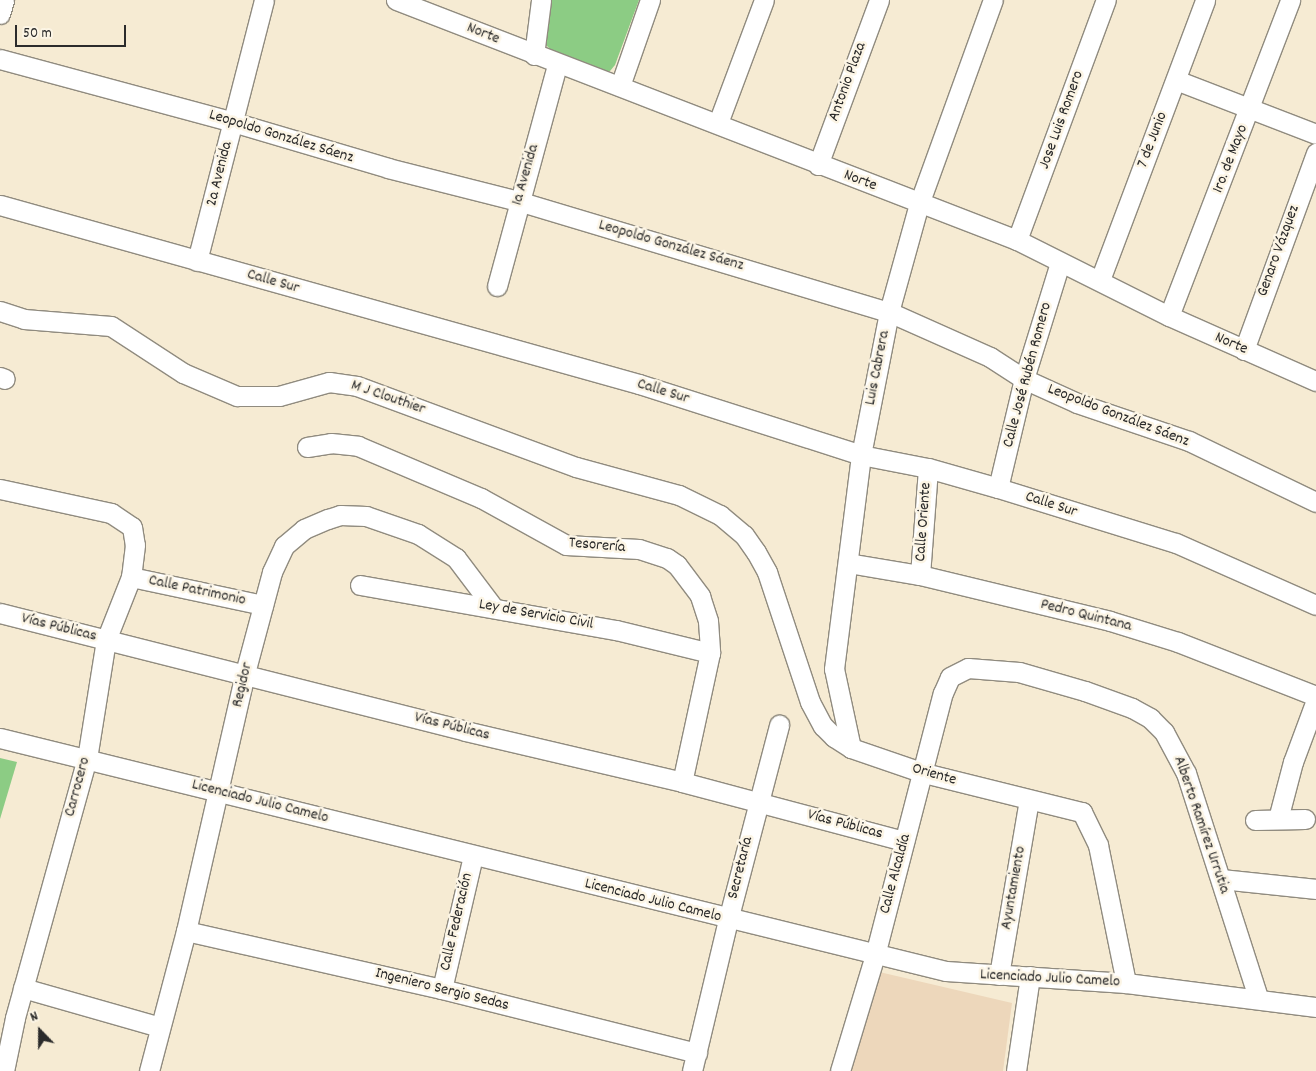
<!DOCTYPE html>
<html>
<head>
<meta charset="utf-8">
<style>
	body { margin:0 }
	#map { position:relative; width:1316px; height:1071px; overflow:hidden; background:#f6ebd3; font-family:Dekko,sans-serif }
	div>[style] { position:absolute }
	.built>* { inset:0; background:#edd7bb }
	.green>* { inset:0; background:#8ccc84 }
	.roads { filter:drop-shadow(1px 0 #908b7f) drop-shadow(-1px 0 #908b7f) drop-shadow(0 1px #908b7f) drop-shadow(0 -1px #908b7f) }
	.minor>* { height:19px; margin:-9.5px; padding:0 9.5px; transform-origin:9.5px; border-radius:9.5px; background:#fff }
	span { translate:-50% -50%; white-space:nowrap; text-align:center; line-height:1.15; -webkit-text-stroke:5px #fcf5e5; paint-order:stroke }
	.street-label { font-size:16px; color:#2b2b2b }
	.north { position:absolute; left:15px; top:1006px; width:50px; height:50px; -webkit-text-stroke:4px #fcf5e5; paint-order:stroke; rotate:338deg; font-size:14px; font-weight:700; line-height:20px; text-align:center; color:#2b2b2b }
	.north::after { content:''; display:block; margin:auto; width:18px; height:22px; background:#2b2b2b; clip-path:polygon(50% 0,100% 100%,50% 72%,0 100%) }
	.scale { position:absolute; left:15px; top:25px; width:111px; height:22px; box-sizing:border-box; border:2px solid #2b2b2b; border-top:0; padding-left:6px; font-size:15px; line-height:18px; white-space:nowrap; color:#2b2b2b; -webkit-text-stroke:4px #fcf5e5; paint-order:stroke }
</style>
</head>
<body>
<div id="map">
	<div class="built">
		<i style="clip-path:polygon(875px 971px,1012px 1003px,1003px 1071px,850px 1071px)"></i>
	</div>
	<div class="green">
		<i style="clip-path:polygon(548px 0,639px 0,615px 65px,610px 71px,601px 72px,552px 51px,546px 45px)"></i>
		<i style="clip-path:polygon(0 758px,17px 762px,0 819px)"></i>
	</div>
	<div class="roads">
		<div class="minor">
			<i style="left:396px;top:0;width:666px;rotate:21.13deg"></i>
			<i style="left:1017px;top:240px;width:170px;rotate:26.6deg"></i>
			<i style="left:1169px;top:316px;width:161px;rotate:23.9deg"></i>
			<i style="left:0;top:14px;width:15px;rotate:-74deg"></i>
			<i style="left:534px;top:55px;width:55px;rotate:-82.7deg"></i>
			<i style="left:0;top:59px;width:241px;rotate:15.1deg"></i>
			<i style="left:233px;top:122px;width:162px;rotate:16.5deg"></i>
			<i style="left:388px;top:168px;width:134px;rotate:14.2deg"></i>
			<i style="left:518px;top:201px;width:387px;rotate:16.7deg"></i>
			<i style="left:889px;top:312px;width:111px;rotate:24deg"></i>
			<i style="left:990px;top:357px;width:40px;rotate:32.9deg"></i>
			<i style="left:1024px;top:379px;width:58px;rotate:24.4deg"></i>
			<i style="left:1077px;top:403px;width:118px;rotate:18.7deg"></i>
			<i style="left:1189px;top:441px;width:141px;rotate:25.7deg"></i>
			<i style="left:1176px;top:80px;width:150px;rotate:21.1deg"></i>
			<i style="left:620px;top:86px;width:91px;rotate:-70.8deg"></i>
			<i style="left:718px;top:123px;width:131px;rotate:-69.5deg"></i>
			<i style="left:818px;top:165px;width:176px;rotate:-69.7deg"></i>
			<i style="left:0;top:205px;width:664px;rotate:15.65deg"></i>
			<i style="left:639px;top:384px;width:233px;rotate:17.7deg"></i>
			<i style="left:861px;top:455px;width:68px;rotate:11deg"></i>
			<i style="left:928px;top:468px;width:73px;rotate:15.9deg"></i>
			<i style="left:998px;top:488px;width:186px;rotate:17.2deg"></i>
			<i style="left:1176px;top:543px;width:153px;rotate:23.9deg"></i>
			<i style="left:1017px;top:240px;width:256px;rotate:-69.7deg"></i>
			<i style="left:197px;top:261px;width:269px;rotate:-75.6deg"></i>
			<i style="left:1100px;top:280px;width:299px;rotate:-69.4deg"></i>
			<i style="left:497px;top:286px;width:229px;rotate:-74.8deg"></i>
			<i style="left:0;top:311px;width:25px;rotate:18deg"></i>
			<i style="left:24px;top:319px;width:87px;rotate:4.6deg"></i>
			<i style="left:111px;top:326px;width:86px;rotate:33.1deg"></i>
			<i style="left:183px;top:373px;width:59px;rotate:23.1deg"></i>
			<i style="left:237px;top:396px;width:42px"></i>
			<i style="left:279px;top:396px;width:52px;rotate:-15.6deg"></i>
			<i style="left:329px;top:382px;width:28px;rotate:8deg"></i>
			<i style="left:357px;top:386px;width:233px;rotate:20.3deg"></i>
			<i style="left:576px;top:467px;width:107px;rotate:15.2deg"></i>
			<i style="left:679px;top:495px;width:46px;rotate:26deg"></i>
			<i style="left:720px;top:515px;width:31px;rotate:40deg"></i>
			<i style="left:744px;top:535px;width:21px;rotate:55deg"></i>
			<i style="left:756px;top:552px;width:23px;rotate:61deg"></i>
			<i style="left:767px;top:572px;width:137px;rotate:71.7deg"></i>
			<i style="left:810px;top:702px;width:27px;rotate:62deg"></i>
			<i style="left:823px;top:726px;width:16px;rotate:45deg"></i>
			<i style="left:834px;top:737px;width:20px;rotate:33deg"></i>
			<i style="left:851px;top:748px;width:77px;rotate:18.9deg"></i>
			<i style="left:924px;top:773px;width:163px;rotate:13.9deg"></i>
			<i style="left:1082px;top:812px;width:37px;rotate:64deg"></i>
			<i style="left:1098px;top:845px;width:141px;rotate:78.5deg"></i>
			<i style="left:1169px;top:316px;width:338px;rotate:-69deg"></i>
			<i style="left:1244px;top:350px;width:210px;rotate:-69.9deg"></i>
			<i style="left:0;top:377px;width:5px;rotate:22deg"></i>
			<i style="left:307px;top:447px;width:24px;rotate:-9deg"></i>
			<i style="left:331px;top:443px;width:27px;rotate:6deg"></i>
			<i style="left:358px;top:446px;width:134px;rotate:22.9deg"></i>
			<i style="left:481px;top:498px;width:97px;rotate:28.9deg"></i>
			<i style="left:566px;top:545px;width:73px;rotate:3.1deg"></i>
			<i style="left:639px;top:549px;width:29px;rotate:18deg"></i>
			<i style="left:667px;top:558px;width:12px;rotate:35deg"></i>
			<i style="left:677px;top:565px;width:39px;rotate:53deg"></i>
			<i style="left:700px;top:596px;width:26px;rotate:72deg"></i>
			<i style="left:708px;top:621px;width:32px;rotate:86deg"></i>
			<i style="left:710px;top:653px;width:132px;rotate:102.2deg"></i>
			<i style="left:998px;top:488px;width:112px;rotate:-76.6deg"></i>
			<i style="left:1024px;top:379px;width:121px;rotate:-72.8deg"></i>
			<i style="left:0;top:489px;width:114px;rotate:12.2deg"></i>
			<i style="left:111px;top:513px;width:25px;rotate:34deg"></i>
			<i style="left:132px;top:527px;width:18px;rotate:81deg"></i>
			<i style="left:135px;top:545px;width:32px;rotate:97deg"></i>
			<i style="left:131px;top:577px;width:68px;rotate:111.6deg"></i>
			<i style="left:106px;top:640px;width:120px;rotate:99.1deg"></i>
			<i style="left:87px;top:758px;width:270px;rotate:105.5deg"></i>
			<i style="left:15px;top:1018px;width:54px;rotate:101.7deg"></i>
			<i style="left:848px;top:563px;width:73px;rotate:9.5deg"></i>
			<i style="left:920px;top:575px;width:195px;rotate:13.6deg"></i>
			<i style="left:1110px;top:621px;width:71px;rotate:17.2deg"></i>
			<i style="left:1178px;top:642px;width:148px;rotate:21.4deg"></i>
			<i style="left:920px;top:575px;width:107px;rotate:-85.7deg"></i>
			<i style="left:131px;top:577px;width:135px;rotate:12deg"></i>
			<i style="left:360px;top:585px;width:260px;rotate:10deg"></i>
			<i style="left:616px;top:630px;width:97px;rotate:13.7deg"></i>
			<i style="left:0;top:613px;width:480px;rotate:14.2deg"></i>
			<i style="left:465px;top:731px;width:223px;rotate:13.2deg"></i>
			<i style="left:682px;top:782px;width:230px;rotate:14.9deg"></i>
			<i style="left:0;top:738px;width:974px;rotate:13.84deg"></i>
			<i style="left:946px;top:971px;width:180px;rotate:3.8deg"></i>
			<i style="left:1126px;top:983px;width:192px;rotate:7.2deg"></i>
			<i style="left:851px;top:748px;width:81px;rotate:-102.1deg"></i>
			<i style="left:834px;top:669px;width:216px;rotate:-82.8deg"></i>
			<i style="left:861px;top:455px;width:146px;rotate:-78.9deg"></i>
			<i style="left:889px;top:312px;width:112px;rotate:-74.5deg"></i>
			<i style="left:919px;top:204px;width:217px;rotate:-70.1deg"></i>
			<i style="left:1278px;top:819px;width:59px;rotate:-75.3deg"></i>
			<i style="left:1293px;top:762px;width:66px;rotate:-69.6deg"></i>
			<i style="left:1255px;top:820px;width:50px;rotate:-1.1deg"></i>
			<i style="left:1221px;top:879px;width:96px;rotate:6deg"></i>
			<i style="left:186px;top:931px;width:262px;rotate:12.8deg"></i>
			<i style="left:442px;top:989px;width:263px;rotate:14.1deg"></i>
			<i style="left:999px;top:975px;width:178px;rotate:-80.3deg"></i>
			<i style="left:23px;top:988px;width:142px;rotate:15.9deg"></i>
			<i style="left:442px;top:989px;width:137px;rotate:-76.9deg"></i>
			<i style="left:149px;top:1071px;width:145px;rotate:-75.2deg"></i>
			<i style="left:186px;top:931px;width:265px;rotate:-77.1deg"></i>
			<i style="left:245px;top:673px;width:105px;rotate:-75deg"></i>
			<i style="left:272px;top:572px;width:29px;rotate:-65deg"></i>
			<i style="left:284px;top:546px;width:26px;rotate:-40deg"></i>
			<i style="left:304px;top:529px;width:26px;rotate:-23deg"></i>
			<i style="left:328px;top:519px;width:13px;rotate:-18deg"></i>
			<i style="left:340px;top:515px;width:26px;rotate:2deg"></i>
			<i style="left:366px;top:516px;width:55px;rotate:19.1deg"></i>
			<i style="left:418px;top:534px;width:45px;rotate:32.3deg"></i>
			<i style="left:456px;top:558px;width:61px;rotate:52.9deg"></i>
			<i style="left:692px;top:1071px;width:155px;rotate:-76.6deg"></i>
			<i style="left:728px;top:920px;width:202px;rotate:-75.3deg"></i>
			<i style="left:840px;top:1071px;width:121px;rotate:-73.2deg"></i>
			<i style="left:875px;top:955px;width:271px;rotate:-75.5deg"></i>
			<i style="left:943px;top:693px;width:17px;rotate:-66deg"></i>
			<i style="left:950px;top:677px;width:20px;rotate:-27deg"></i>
			<i style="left:968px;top:668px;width:51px;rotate:4.5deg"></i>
			<i style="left:1019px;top:672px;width:69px;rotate:16.1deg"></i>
			<i style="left:1085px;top:691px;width:50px;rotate:19.9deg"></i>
			<i style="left:1132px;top:708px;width:21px;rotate:29deg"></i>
			<i style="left:1150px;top:718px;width:20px;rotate:45deg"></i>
			<i style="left:1164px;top:732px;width:47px;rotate:61.8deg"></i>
			<i style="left:1186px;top:773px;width:235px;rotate:72.2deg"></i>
			<i style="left:1016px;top:1071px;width:96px;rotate:-81.6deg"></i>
		</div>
	</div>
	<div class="street-label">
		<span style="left:483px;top:34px;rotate:22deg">Norte</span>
		<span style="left:848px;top:82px;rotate:-70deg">Antonio Plaza</span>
		<span style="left:1062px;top:120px;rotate:-70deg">Jose Luis Romero</span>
		<span style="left:281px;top:137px;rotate:17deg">Leopoldo González Sáenz</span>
		<span style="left:1153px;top:140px;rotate:-69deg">7 de Junio</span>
		<span style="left:1231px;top:159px;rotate:-69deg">1ro. de Mayo</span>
		<span style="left:220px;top:174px;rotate:-76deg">2a Avenida</span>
		<span style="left:526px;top:175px;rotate:-74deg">1a Avenida</span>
		<span style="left:860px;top:181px;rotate:21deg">Norte</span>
		<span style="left:671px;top:246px;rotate:16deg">Leopoldo González Sáenz</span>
		<span style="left:1279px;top:251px;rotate:-70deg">Genaro Vázquez</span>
		<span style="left:273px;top:282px;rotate:16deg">Calle Sur</span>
		<span style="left:1231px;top:344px;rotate:24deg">Norte</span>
		<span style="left:878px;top:368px;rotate:-79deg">Luis Cabrera</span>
		<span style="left:1028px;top:375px;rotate:-75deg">Calle José Rubén Romero</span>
		<span style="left:663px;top:392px;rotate:17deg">Calle Sur</span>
		<span style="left:388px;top:398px;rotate:19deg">M J Clouthier</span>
		<span style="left:1118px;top:416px;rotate:21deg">Leopoldo González Sáenz</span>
		<span style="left:1051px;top:505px;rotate:18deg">Calle Sur</span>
		<span style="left:924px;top:522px;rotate:-86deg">Calle Oriente</span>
		<span style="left:597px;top:546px;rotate:5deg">Tesorería</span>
		<span style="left:197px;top:591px;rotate:12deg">Calle Patrimonio</span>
		<span style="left:536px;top:615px;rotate:10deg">Ley de Servicio Civil</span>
		<span style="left:1086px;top:616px;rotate:14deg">Pedro Quintana</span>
		<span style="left:59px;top:628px;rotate:14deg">Vías Públicas</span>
		<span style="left:243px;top:685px;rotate:-77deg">Regidor</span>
		<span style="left:452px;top:727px;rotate:14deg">Vías Públicas</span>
		<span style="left:934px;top:775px;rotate:16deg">Oriente</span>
		<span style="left:78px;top:787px;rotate:-75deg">Carrocero</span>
		<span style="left:260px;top:802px;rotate:14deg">Licenciado Julio Camelo</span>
		<span style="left:845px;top:825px;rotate:15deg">Vías Públicas</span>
		<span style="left:1201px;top:825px;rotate:71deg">Alberto Ramírez Urrutia</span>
		<span style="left:741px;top:868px;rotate:-76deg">Secretaría</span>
		<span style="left:896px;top:874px;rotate:-75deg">Calle Alcaldía</span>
		<span style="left:1014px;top:888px;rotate:-80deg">Ayuntamiento</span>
		<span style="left:653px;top:901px;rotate:14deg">Licenciado Julio Camelo</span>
		<span style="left:457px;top:922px;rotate:-77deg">Calle Federación</span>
		<span style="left:1050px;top:979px;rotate:3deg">Licenciado Julio Camelo</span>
		<span style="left:442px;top:990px;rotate:14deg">Ingeniero Sergio Sedas</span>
	</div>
	<div class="north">N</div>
	<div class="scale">50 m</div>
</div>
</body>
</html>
